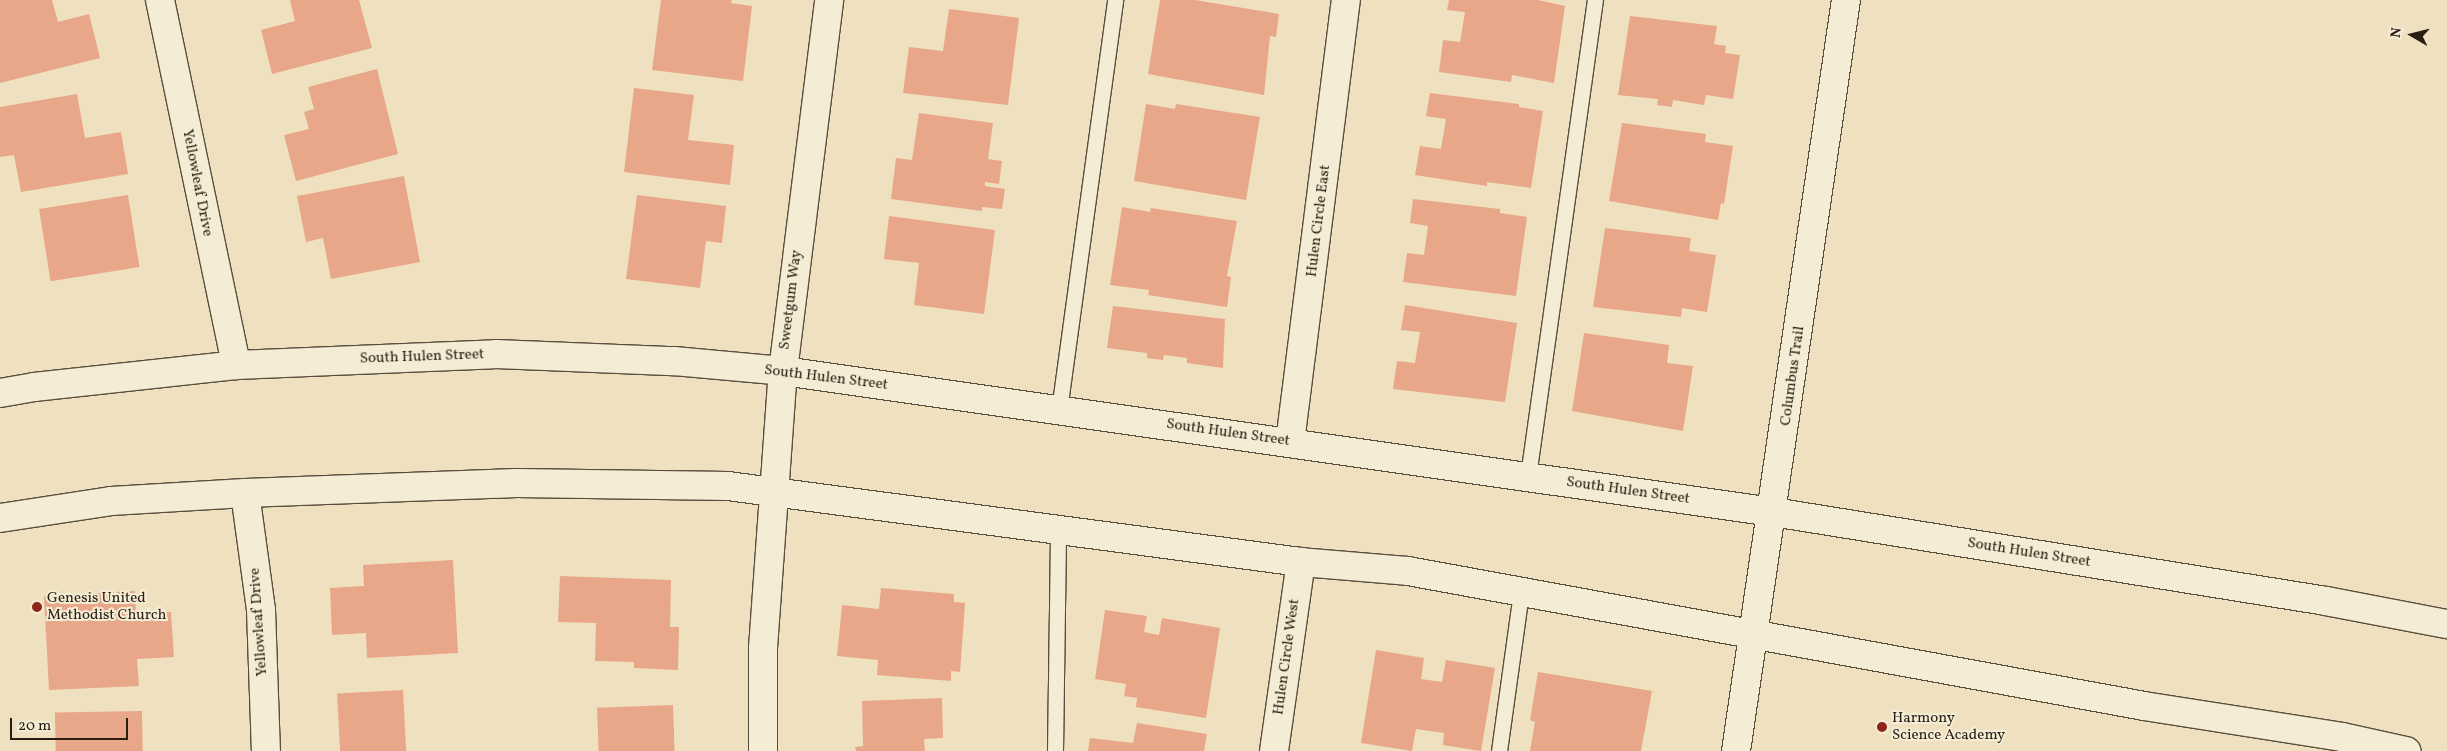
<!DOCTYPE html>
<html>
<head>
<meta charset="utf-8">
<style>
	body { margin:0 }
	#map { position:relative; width:2447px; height:751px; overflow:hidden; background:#efe1bf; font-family:Vollkorn,serif }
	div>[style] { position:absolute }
	.building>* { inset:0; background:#e7a788; transform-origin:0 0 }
	.roads { filter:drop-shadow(1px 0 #594e3e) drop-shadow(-1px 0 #594e3e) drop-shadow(0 1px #594e3e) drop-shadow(0 -1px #594e3e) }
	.service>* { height:15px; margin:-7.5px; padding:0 7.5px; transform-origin:7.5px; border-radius:7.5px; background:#f5ecd5 }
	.minor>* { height:28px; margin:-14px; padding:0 14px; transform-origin:14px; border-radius:14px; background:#f5ecd5 }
	.tertiary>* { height:28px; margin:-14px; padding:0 14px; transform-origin:14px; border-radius:14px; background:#f5ecd5 }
	.secondary>* { height:28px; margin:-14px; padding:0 14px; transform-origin:14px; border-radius:14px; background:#f5ecd5 }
	.dots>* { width:14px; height:14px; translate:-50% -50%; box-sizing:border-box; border:2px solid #f5ecd5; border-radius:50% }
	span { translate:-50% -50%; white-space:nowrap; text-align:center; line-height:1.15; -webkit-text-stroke:4px #f5ecd5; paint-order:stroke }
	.street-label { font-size:15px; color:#271d13 }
	.poi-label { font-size:15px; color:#271d13 }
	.left { translate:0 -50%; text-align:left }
	.north { position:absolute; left:2387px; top:10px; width:50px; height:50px; -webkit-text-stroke:4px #f5ecd5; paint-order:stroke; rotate:278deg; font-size:14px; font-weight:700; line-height:20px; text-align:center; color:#271d13 }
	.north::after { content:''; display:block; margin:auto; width:18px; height:22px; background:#271d13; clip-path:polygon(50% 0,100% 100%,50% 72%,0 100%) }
	.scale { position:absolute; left:10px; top:718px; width:118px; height:22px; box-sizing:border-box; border:2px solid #271d13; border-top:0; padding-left:6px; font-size:15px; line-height:18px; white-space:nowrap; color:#271d13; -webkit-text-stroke:4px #f5ecd5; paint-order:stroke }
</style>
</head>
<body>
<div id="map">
	<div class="building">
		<i style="clip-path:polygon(0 0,52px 0,58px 22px,89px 14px,100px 58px,0 83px)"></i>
		<i style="clip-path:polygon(290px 0,359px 0,372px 48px,272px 74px,261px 30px,295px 21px)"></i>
		<i style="clip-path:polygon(661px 0,732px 0,731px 3px,752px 6px,743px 81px,652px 70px)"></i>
		<i style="clip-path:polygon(1160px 0,1195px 0,1279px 14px,1276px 37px,1270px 36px,1264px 95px,1148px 74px)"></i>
		<i style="clip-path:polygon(1449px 0,1538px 0,1565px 6px,1554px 83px,1512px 75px,1511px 82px,1439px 72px,1443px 40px,1460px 42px,1465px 12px,1447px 10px)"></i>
		<i style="clip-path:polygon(949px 9px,1019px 18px,1008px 105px,903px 93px,909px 47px,943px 51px)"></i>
		<i style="clip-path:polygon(1630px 16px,1717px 26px,1714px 44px,1726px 46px,1725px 53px,1740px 55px,1733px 99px,1706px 95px,1704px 105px,1673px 100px,1672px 107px,1657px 105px,1658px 99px,1618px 95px)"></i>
		<i style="clip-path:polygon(377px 69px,398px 154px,296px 181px,284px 135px,309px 129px,304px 112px,314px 109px,308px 87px)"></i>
		<i style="clip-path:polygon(634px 88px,694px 95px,688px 140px,734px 145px,730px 185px,624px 172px)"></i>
		<i style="clip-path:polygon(1430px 93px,1519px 104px,1519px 107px,1543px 111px,1531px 188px,1487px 182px,1487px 186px,1415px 175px,1420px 146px,1441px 149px,1446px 119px,1426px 116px)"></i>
		<i style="clip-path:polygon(77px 94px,85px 138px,121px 132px,128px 174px,21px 192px,14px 155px,0 157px,0 107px)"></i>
		<i style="clip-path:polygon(1146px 104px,1175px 109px,1176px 104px,1260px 117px,1246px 200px,1134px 181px)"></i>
		<i style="clip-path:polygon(919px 113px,993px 123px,988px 159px,1002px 161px,999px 184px,985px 182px,985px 186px,1005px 189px,1002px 209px,982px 207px,982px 211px,891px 199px,896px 158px,912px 160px)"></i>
		<i style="clip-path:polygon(1622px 123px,1706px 134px,1705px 142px,1733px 146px,1724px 204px,1721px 203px,1718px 220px,1609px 201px)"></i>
		<i style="clip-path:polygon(404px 176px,420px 262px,331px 279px,323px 238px,306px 242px,297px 196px)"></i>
		<i style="left:128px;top:195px;width:73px;height:90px;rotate:81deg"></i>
		<i style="clip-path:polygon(637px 195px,726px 206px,722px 243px,706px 241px,700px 288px,626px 279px)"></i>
		<i style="clip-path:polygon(1413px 199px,1500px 209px,1500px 213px,1527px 217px,1516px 296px,1403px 282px,1407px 253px,1424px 255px,1428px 226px,1410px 223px)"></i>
		<i style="clip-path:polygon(1122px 207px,1150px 212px,1151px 208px,1237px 221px,1227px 276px,1231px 277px,1227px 307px,1148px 295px,1149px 290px,1110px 285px)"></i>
		<i style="clip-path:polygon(889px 216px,995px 230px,984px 314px,914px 305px,919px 263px,884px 259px)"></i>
		<i style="clip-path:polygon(1605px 228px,1691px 238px,1689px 251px,1716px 255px,1707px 312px,1682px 308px,1681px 317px,1593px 307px)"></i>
		<i style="clip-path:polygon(1405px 305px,1517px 323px,1505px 402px,1393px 389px,1397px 361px,1415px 363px,1420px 332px,1401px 330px)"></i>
		<i style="clip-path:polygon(1113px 306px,1225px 319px,1223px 368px,1187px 363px,1187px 358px,1164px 355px,1163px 360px,1147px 358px,1147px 353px,1107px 348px)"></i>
		<i style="clip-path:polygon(1584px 333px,1669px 345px,1667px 363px,1693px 366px,1683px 431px,1572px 411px)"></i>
		<i style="clip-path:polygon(453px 560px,458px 653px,367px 658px,366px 633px,332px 635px,330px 588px,364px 586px,363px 565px)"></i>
		<i style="clip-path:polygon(560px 576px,671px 580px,670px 627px,679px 627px,678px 670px,634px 668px,634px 662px,595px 661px,596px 623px,558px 622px)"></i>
		<i style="clip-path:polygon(881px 588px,954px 594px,954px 602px,965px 603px,960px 672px,951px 671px,951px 681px,877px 675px,878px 660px,837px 656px,842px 605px,879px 609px)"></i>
		<i style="clip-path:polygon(135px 591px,136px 614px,171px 612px,174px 657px,137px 659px,139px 686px,49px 690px,44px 596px)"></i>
		<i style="clip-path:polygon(1105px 610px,1147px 616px,1144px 632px,1159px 635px,1162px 618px,1220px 628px,1206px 718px,1136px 707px,1137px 698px,1124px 696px,1126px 684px,1095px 679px)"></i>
		<i style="clip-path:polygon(1376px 650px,1424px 658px,1421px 679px,1442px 682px,1446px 660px,1495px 668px,1481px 751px,1443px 745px,1444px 733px,1416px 729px,1412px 751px,1361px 743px)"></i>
		<i style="clip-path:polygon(1538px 672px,1652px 691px,1641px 751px,1530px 751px,1535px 722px,1530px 720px)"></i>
		<i style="left:403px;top:690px;width:61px;height:66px;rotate:87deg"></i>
		<i style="clip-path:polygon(942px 698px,943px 738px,924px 739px,925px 751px,856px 751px,855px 747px,863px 746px,862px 701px)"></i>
		<i style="left:673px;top:705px;width:46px;height:76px;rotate:88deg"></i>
		<i style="left:142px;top:711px;width:40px;height:87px;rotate:89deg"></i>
		<i style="clip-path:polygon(1137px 723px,1207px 734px,1204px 751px,1088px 751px,1090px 738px,1133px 743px)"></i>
	</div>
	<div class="roads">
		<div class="service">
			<i style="left:1059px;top:410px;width:414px;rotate:-82.2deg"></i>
			<i style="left:1528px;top:476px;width:481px;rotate:-82deg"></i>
			<i style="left:1055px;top:751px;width:221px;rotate:-89.2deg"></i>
			<i style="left:1499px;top:751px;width:161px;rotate:-82.1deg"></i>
		</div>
		<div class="minor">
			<i style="left:160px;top:0;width:373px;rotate:78.2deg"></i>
			<i style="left:1290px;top:442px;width:446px;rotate:-82.8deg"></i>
			<i style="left:245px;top:493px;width:118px;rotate:82.2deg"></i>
			<i style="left:261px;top:610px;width:141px;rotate:88deg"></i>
			<i style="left:763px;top:751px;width:103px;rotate:-90deg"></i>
			<i style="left:763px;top:648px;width:278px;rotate:-85.9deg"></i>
			<i style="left:783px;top:371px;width:374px;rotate:-82.9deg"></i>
			<i style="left:1274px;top:751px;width:191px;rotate:-81.9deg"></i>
		</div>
		<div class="tertiary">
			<i style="left:1736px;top:751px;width:759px;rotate:-81.67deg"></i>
		</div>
		<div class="secondary">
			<i style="left:0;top:393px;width:35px;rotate:-10deg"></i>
			<i style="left:34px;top:387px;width:203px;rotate:-6.2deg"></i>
			<i style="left:236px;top:365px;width:260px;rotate:-2.4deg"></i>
			<i style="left:496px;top:354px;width:178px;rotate:2.3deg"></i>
			<i style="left:674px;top:361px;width:109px;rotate:5.2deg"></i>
			<i style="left:783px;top:371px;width:1000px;rotate:8.11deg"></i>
			<i style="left:1773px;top:512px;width:560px;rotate:9.14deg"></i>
			<i style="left:2326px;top:601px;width:123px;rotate:10.8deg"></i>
			<i style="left:0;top:518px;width:112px;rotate:-8.7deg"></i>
			<i style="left:111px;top:501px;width:134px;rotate:-3.4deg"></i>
			<i style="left:245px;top:493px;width:272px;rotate:-2.1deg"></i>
			<i style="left:517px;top:483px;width:211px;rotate:0.8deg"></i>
			<i style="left:728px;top:486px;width:578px;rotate:7.56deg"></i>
			<i style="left:1301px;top:562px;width:107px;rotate:4.8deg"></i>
			<i style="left:1408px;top:571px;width:748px;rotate:10.39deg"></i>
			<i style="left:2144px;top:706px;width:200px;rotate:8.9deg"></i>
			<i style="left:2342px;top:737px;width:66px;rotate:12.3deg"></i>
		</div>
	</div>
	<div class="dots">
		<i style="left:37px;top:607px;background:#8f2418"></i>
		<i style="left:1882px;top:727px;background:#8f2418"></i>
	</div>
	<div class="street-label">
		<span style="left:197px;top:183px;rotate:79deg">Yellowleaf Drive</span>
		<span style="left:1319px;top:221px;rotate:-83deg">Hulen Circle East</span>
		<span style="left:791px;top:300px;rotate:-83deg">Sweetgum Way</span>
		<span style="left:422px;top:357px;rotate:-2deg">South Hulen Street</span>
		<span style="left:1793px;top:376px;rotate:-82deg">Columbus Trail</span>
		<span style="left:826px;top:378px;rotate:7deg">South Hulen Street</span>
		<span style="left:1228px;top:433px;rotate:8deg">South Hulen Street</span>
		<span style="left:1628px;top:491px;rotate:8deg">South Hulen Street</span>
		<span style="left:2029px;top:553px;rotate:9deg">South Hulen Street</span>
		<span style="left:259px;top:622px;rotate:-94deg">Yellowleaf Drive</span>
		<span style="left:1287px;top:657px;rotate:-82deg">Hulen Circle West</span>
	</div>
	<div class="poi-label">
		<span class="left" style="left:47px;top:607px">Genesis United<br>Methodist Church</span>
		<span class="left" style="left:1892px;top:727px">Harmony<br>Science Academy</span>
	</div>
	<div class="north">N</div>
	<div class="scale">20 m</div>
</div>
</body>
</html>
